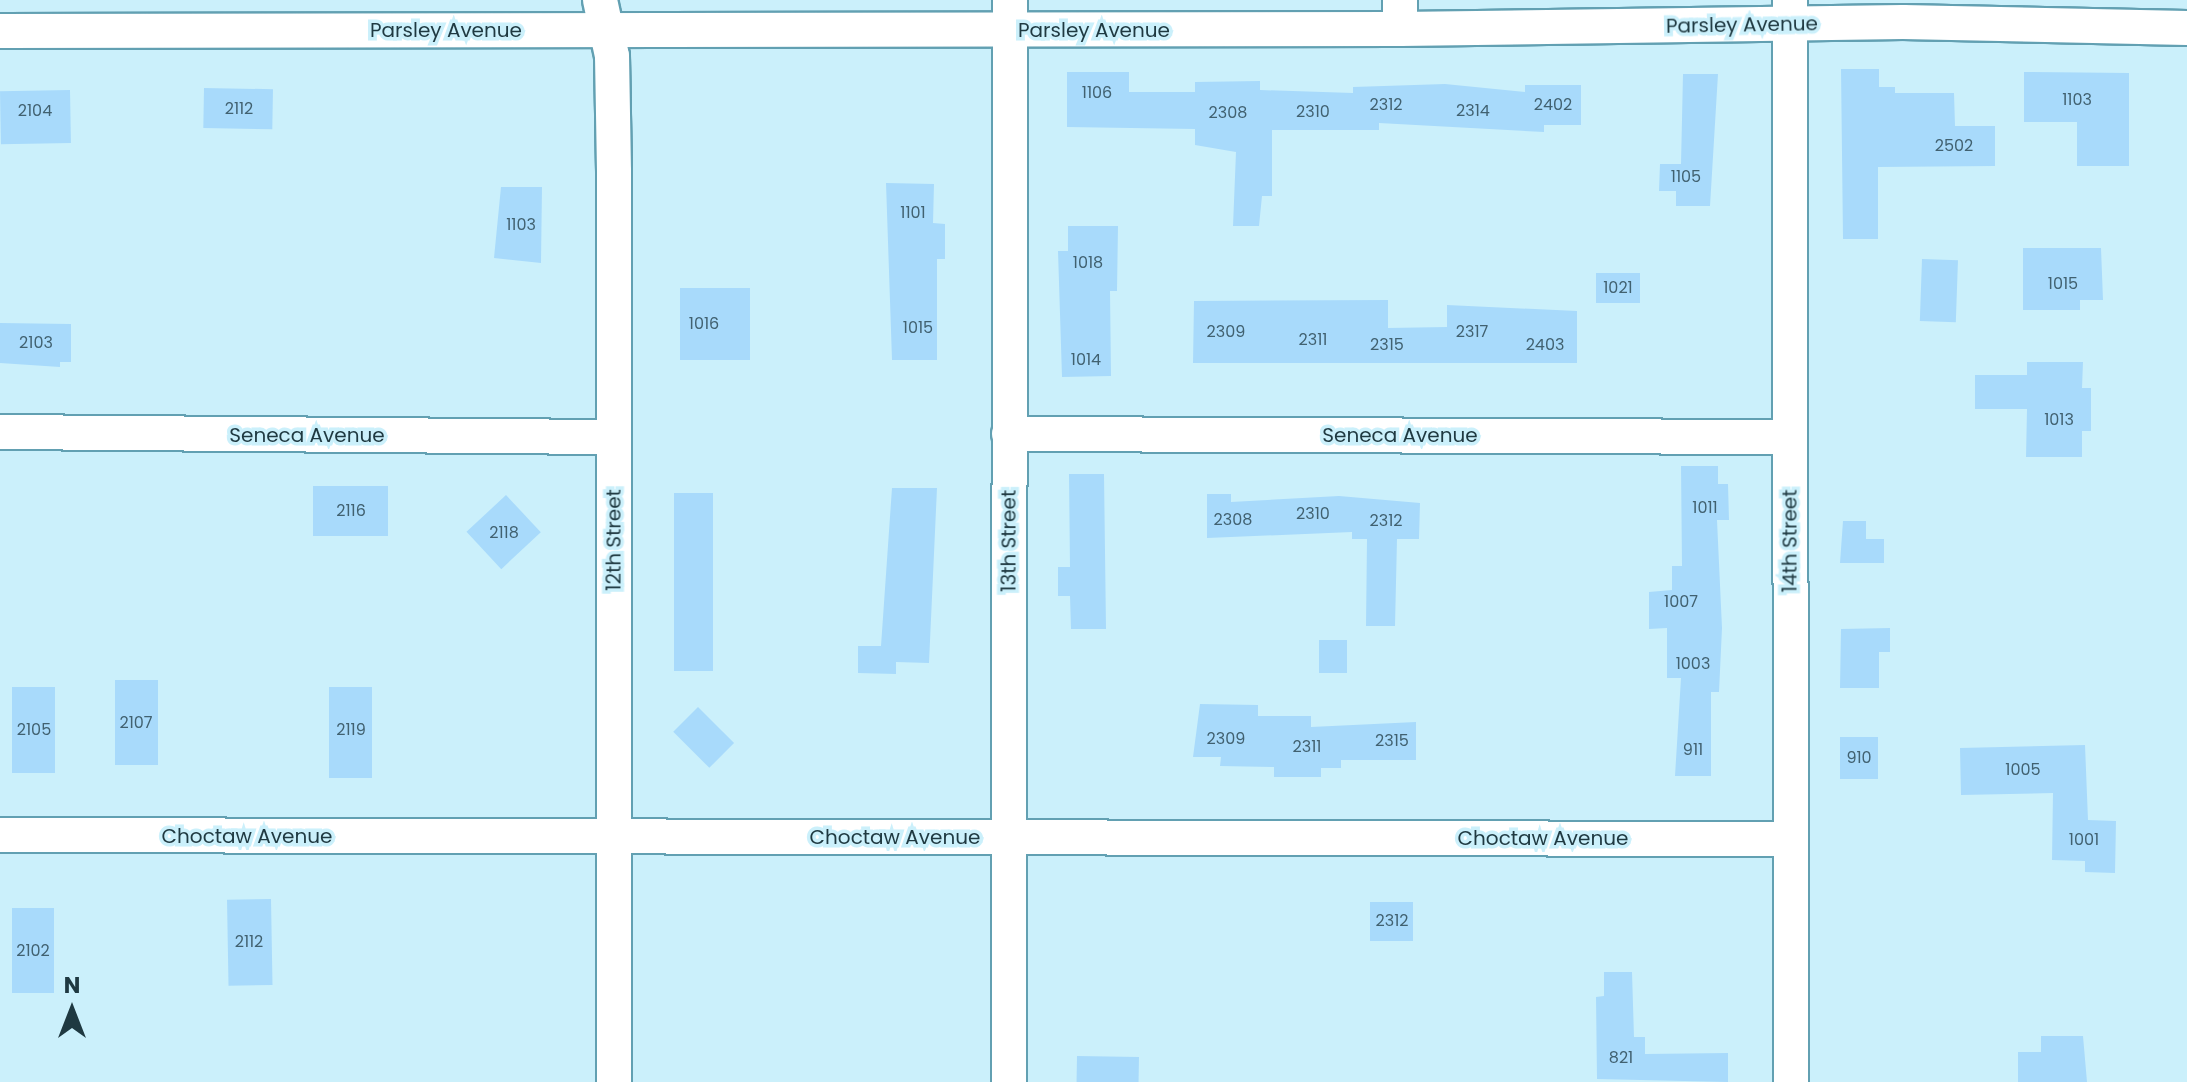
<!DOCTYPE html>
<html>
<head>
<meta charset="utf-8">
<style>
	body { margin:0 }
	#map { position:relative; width:2187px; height:1082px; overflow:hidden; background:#cbf0fb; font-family:Poppins,sans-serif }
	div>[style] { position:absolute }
	.building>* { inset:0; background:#a8dafb; transform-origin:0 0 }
	.roads { filter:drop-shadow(2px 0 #62a0b2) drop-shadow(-2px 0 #62a0b2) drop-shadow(0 2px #62a0b2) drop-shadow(0 -2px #62a0b2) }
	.minor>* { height:34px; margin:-17px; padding:0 17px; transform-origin:17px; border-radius:17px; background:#fff }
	span { translate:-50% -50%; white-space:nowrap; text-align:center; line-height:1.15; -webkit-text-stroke:7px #cbf0fb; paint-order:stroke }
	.number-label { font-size:16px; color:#416170 }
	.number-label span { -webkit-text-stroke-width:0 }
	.street-label { font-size:20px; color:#1f3941 }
	.north { position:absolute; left:32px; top:970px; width:80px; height:80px; -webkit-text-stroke:6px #cbf0fb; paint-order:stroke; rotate:0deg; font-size:22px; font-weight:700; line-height:32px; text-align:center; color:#1f3941 }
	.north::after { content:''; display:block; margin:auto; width:28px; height:36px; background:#1f3941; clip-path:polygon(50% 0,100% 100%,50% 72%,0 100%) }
</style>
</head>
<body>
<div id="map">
	<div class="building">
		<i style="clip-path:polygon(1841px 69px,1879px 69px,1879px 87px,1895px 87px,1895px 93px,1954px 93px,1955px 126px,1995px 126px,1995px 166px,1878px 167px,1878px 239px,1843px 239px)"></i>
		<i style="clip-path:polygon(1067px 72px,1129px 72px,1129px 92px,1195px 92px,1195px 82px,1260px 81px,1260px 90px,1353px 93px,1353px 87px,1445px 84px,1525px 92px,1525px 85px,1581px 85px,1581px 125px,1544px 125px,1544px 132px,1379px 123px,1379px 130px,1272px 130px,1272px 196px,1262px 196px,1259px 226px,1233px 226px,1236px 152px,1195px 145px,1195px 129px,1067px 127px)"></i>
		<i style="clip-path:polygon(2024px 72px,2129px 73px,2129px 166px,2077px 166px,2077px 122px,2024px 122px)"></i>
		<i style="clip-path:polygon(1683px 74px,1718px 74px,1710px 206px,1676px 206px,1676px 191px,1659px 191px,1660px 164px,1681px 164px)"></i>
		<i style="left:204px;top:88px;width:69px;height:40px;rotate:1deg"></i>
		<i style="left:70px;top:90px;width:53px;height:70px;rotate:89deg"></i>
		<i style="clip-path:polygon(886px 183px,934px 184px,933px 223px,945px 224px,945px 259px,937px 259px,937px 360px,892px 360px)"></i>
		<i style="clip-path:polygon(501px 187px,542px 187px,541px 263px,494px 258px)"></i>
		<i style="clip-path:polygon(1068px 226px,1118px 226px,1117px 291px,1110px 291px,1111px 376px,1062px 377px,1058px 251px,1068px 251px)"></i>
		<i style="clip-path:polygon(2023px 248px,2101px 248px,2103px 300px,2080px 300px,2080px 310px,2023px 310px)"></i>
		<i style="left:1922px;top:259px;width:36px;height:62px;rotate:2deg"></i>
		<i style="left:1596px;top:273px;width:44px;height:30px"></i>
		<i style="left:750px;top:288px;width:72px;height:70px;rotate:90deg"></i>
		<i style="clip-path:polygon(1388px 300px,1388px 328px,1447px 327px,1447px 305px,1577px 311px,1577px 363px,1193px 363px,1194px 301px)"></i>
		<i style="clip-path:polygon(0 323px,71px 324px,71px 362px,60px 362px,60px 367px,0 363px)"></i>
		<i style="clip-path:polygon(2027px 362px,2083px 362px,2082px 388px,2091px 388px,2091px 431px,2082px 431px,2082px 457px,2026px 457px,2027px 409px,1975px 409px,1975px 375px,2027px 375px)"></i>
		<i style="clip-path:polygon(1681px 466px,1718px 466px,1718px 484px,1728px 484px,1729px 520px,1717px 520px,1722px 628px,1719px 692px,1711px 692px,1711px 776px,1675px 776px,1681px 678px,1667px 678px,1667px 628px,1649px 629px,1649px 592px,1672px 590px,1672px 566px,1682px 566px)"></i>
		<i style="clip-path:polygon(1069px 474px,1104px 474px,1106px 629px,1071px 629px,1070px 596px,1058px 596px,1058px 567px,1070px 567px)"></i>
		<i style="left:313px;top:486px;width:75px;height:50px"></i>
		<i style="clip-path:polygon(892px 488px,937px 488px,929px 663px,896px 662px,896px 674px,858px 673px,858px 646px,881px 646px)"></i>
		<i style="left:674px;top:493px;width:39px;height:178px"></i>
		<i style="clip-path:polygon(1207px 494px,1231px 494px,1231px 502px,1339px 496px,1420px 503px,1419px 539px,1397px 539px,1395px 626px,1366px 626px,1367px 539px,1352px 539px,1352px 532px,1207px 538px)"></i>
		<i style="left:506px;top:495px;width:51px;height:54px;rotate:47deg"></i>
		<i style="clip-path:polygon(1843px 521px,1866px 521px,1866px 539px,1884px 539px,1884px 563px,1840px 563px)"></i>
		<i style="clip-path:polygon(1890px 628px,1890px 652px,1879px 652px,1879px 688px,1840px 688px,1841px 629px)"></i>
		<i style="left:1319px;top:640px;width:28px;height:33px"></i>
		<i style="left:115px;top:680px;width:43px;height:85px"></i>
		<i style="left:12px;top:687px;width:43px;height:86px"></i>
		<i style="left:329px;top:687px;width:43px;height:91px"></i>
		<i style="clip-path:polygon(1200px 704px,1258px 705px,1258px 716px,1311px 716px,1311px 727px,1416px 722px,1416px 760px,1341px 760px,1341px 768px,1321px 768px,1321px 777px,1274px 777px,1274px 767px,1220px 766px,1221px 757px,1193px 757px)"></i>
		<i style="left:698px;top:707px;width:51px;height:35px;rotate:45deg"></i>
		<i style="left:1840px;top:737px;width:38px;height:42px"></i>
		<i style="clip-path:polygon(2085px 745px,2088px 820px,2116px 821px,2115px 873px,2085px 872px,2085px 861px,2052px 860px,2053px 793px,1961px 795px,1960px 748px)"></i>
		<i style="left:271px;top:899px;width:86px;height:44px;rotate:89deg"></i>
		<i style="left:1370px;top:902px;width:43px;height:39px"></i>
		<i style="left:12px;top:908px;width:42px;height:85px"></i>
		<i style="clip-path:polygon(1604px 972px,1632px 972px,1634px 1037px,1645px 1037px,1645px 1054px,1728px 1053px,1728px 1082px,1597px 1079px,1596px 997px,1604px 996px)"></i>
		<i style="clip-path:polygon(2041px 1036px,2083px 1036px,2087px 1082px,2018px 1082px,2018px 1052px,2041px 1052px)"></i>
		<i style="left:1077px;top:1056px;width:62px;height:26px;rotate:1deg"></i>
	</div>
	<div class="roads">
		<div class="minor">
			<i style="left:600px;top:0;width:57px;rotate:77.9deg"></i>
			<i style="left:612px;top:56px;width:116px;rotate:89deg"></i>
			<i style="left:614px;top:172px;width:910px;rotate:90deg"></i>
			<i style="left:1790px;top:0;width:1082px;rotate:89.95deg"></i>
			<i style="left:1400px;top:29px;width:29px;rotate:-90deg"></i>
			<i style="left:0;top:31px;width:1400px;rotate:-0.08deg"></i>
			<i style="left:1400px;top:29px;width:503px;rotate:-0.8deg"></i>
			<i style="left:1903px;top:22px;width:284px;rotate:1.2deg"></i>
			<i style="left:0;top:432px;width:614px;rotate:0.47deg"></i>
			<i style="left:1009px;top:434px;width:781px;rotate:0.22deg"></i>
			<i style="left:0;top:835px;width:1791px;rotate:0.13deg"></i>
			<i style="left:1009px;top:1082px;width:1082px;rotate:-89.95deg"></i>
		</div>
	</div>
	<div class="number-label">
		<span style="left:1097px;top:93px">1106</span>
		<span style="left:2077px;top:100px">1103</span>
		<span style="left:1386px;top:105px">2312</span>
		<span style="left:1553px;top:105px">2402</span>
		<span style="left:239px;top:109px">2112</span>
		<span style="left:35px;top:111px">2104</span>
		<span style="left:1473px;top:111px">2314</span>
		<span style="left:1313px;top:112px">2310</span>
		<span style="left:1228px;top:113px">2308</span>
		<span style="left:1954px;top:146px">2502</span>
		<span style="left:1686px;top:177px">1105</span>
		<span style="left:913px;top:213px">1101</span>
		<span style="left:521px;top:225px">1103</span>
		<span style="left:1088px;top:263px">1018</span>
		<span style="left:2063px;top:284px">1015</span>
		<span style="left:1618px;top:288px">1021</span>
		<span style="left:704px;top:324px">1016</span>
		<span style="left:918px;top:328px">1015</span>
		<span style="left:1226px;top:332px">2309</span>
		<span style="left:1472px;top:332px">2317</span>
		<span style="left:1313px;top:340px">2311</span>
		<span style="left:36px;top:343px">2103</span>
		<span style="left:1387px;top:345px">2315</span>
		<span style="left:1545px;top:345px">2403</span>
		<span style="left:1086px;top:360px">1014</span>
		<span style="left:2059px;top:420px">1013</span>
		<span style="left:1705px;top:508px">1011</span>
		<span style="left:351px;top:511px">2116</span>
		<span style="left:1313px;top:514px">2310</span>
		<span style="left:1233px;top:520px">2308</span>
		<span style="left:1386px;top:521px">2312</span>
		<span style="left:504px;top:533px">2118</span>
		<span style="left:1681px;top:602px">1007</span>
		<span style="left:1693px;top:664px">1003</span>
		<span style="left:136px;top:723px">2107</span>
		<span style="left:34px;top:730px">2105</span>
		<span style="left:351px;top:730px">2119</span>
		<span style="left:1226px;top:739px">2309</span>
		<span style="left:1392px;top:741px">2315</span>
		<span style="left:1307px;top:747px">2311</span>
		<span style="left:1693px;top:750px">911</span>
		<span style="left:1859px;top:758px">910</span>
		<span style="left:2023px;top:770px">1005</span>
		<span style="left:2084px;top:840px">1001</span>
		<span style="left:1392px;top:921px">2312</span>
		<span style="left:249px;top:942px">2112</span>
		<span style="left:33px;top:951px">2102</span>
		<span style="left:1621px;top:1058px">821</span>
	</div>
	<div class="street-label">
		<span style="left:1742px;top:25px;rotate:-1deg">Parsley Avenue</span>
		<span style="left:446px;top:30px">Parsley Avenue</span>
		<span style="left:1094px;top:30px">Parsley Avenue</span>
		<span style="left:307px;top:435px">Seneca Avenue</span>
		<span style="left:1400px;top:435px">Seneca Avenue</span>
		<span style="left:614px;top:540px;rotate:-90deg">12th Street</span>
		<span style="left:1009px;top:541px;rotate:-90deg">13th Street</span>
		<span style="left:1790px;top:541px;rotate:-90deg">14th Street</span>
		<span style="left:247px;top:836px">Choctaw Avenue</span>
		<span style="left:895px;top:837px">Choctaw Avenue</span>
		<span style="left:1543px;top:838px">Choctaw Avenue</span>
	</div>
	<div class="north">N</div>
</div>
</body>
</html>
